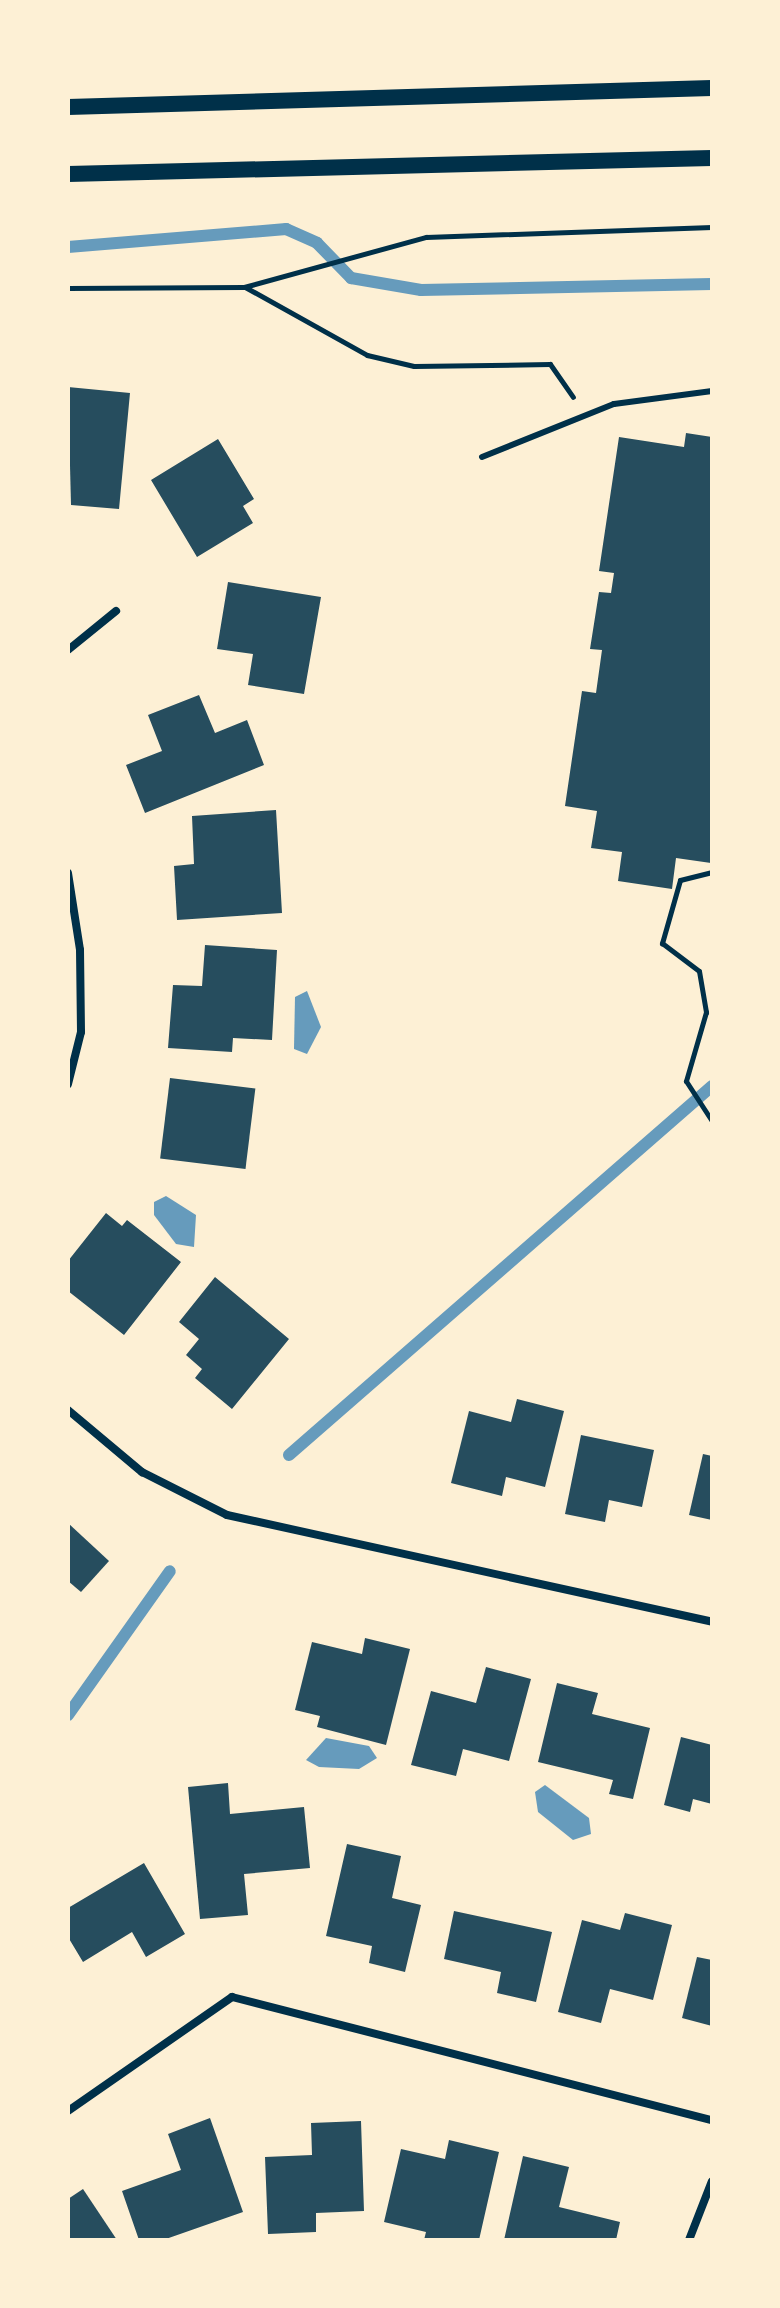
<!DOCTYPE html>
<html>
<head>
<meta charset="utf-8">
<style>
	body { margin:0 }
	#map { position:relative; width:780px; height:2308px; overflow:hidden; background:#fdf0d5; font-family:"Alegreya Sans",sans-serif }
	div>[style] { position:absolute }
	.water>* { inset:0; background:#669bbc }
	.stream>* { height:12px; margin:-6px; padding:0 6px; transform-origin:6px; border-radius:6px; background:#669bbc }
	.building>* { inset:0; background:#264d5e; transform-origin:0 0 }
	.path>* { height:5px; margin:-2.5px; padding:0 2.5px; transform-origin:2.5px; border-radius:2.5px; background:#003049 }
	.service>* { height:6px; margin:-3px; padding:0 3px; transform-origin:3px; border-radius:3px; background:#003049 }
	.minor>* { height:8px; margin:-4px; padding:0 4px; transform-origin:4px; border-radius:4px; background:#003049 }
	.secondary>* { height:16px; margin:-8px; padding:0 8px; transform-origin:8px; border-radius:8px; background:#003049 }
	span { translate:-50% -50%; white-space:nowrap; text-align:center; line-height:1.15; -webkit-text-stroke:6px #fdf0d5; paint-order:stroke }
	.frame { position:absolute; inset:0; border:70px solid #fdf0d5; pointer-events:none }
</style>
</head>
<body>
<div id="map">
	<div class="water">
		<i style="clip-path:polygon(307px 991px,321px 1027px,307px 1054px,294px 1049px,295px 997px)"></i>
		<i style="clip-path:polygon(166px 1196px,196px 1215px,194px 1247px,176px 1244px,154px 1215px,154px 1202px)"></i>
		<i style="clip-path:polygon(326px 1738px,369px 1746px,377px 1758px,359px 1769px,319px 1767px,306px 1760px)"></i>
		<i style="clip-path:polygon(545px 1785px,589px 1818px,591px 1834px,573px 1840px,538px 1812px,535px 1792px)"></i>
	</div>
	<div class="stream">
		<i style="left:68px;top:247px;width:219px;rotate:-4.7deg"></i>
		<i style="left:286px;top:229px;width:34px;rotate:24deg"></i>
		<i style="left:317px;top:243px;width:49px;rotate:45.8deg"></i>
		<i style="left:351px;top:278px;width:71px;rotate:9.7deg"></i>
		<i style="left:421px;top:290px;width:291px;rotate:-1.2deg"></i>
		<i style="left:289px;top:1455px;width:561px;rotate:-41.1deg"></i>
		<i style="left:68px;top:1715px;width:176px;rotate:-54.7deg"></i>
	</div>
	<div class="building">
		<i style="clip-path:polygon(68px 387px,130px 393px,119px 509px,71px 505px)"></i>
		<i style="clip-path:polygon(686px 433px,712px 437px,712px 857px,711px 863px,676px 858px,672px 889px,618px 881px,622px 852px,591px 848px,597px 811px,565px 806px,582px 691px,596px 693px,602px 650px,590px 649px,599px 592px,611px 593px,614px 573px,599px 571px,619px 437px,684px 447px)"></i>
		<i style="clip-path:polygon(218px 439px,254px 499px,243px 506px,253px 523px,197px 557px,151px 480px)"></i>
		<i style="clip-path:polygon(228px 582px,321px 597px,304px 694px,248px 685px,253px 654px,217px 649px)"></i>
		<i style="clip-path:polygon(199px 695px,215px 733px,247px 720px,264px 765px,145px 813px,126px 765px,162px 751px,148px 715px)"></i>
		<i style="clip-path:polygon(276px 810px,282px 913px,177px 920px,174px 866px,194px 864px,192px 816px)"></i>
		<i style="clip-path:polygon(205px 945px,277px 950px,272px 1040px,233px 1038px,232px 1052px,168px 1048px,173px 985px,202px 986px)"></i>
		<i style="left:170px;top:1078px;width:86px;height:81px;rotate:7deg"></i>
		<i style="clip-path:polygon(106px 1213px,122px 1226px,127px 1220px,181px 1262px,124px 1335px,68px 1291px,68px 1261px)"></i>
		<i style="clip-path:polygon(215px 1277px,289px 1339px,232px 1409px,195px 1378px,202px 1369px,186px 1355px,199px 1339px,179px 1322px)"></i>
		<i style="clip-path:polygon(517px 1399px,564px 1411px,545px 1487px,506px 1477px,502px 1496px,451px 1483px,469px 1411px,511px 1422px)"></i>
		<i style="clip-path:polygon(581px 1435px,654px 1450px,642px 1507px,609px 1500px,605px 1522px,565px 1514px)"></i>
		<i style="clip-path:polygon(703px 1454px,712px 1456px,712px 1520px,689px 1515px)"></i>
		<i style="clip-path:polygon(68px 1523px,109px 1561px,81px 1592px,68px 1581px)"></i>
		<i style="clip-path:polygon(365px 1638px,410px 1649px,386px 1745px,317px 1727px,320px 1716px,295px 1710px,312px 1642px,362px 1654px)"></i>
		<i style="clip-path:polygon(486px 1667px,531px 1679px,509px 1761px,463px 1749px,456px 1776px,411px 1765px,431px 1691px,476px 1703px)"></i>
		<i style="clip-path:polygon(557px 1683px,598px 1693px,592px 1714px,650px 1728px,633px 1799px,609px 1794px,613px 1780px,538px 1762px)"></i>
		<i style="clip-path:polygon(681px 1737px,712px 1745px,712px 1804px,693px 1799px,690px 1812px,664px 1805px)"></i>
		<i style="clip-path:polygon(228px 1783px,230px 1814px,304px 1807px,310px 1868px,244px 1874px,248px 1915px,200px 1919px,188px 1787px)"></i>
		<i style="clip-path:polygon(347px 1844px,401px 1856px,392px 1898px,421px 1905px,405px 1972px,369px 1963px,372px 1946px,326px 1936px)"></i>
		<i style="clip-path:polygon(144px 1863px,185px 1934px,146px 1957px,132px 1932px,83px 1962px,68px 1937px,68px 1908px)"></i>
		<i style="clip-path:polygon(454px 1911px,552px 1932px,536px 2002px,497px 1993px,501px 1972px,444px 1959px)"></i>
		<i style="clip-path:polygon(625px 1913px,672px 1925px,653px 2000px,610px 1989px,601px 2023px,558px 2012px,582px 1920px,620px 1930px)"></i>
		<i style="clip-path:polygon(697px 1957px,712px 1960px,712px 2026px,682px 2018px)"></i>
		<i style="clip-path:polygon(210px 2118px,243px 2212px,163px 2240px,139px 2240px,122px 2191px,181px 2170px,168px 2134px)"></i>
		<i style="clip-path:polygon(361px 2121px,364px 2211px,316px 2213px,316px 2232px,268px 2234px,265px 2157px,312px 2155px,311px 2123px)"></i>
		<i style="clip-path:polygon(449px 2140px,499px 2152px,479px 2240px,424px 2240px,426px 2232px,384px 2222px,401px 2149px,445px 2159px)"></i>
		<i style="clip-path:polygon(523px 2156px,569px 2167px,559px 2207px,620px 2222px,616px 2240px,504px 2240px)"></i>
		<i style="clip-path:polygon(83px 2189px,117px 2240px,68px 2240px,68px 2199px)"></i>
	</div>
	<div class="path">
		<i style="left:245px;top:287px;width:140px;rotate:29.1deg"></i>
		<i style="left:367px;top:355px;width:48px;rotate:13.2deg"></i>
		<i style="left:414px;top:366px;width:136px;rotate:-0.8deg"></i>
		<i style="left:550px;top:364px;width:40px;rotate:55.1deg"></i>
		<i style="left:68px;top:288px;width:176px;rotate:-0.3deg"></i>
		<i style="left:244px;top:287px;width:189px;rotate:-15.4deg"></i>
		<i style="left:426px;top:237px;width:286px;rotate:-2deg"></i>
		<i style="left:712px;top:872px;width:33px;rotate:166deg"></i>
		<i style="left:680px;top:880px;width:66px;rotate:105.9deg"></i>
		<i style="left:662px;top:943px;width:46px;rotate:37.1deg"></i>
		<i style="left:699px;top:971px;width:42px;rotate:80.3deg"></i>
		<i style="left:706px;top:1012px;width:72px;rotate:106.2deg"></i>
		<i style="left:686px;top:1081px;width:48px;rotate:57deg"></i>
	</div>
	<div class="service">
		<i style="left:482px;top:457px;width:142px;rotate:-21.9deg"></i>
		<i style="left:614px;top:404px;width:99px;rotate:-7.6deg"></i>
	</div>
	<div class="minor">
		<i style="left:68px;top:650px;width:62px;rotate:-39.1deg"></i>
		<i style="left:68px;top:873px;width:78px;rotate:81.1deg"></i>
		<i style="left:80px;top:950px;width:82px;rotate:89.3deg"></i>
		<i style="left:81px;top:1032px;width:54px;rotate:104deg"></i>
		<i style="left:68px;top:1410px;width:97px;rotate:40deg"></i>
		<i style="left:142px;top:1472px;width:95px;rotate:26.8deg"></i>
		<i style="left:227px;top:1515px;width:497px;rotate:12.4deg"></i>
		<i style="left:68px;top:2111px;width:200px;rotate:-34.8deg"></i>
		<i style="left:232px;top:1997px;width:496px;rotate:14.4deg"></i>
		<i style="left:689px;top:2240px;width:63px;rotate:-68.7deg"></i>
	</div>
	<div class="secondary">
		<i style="left:68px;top:107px;width:644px;rotate:-1.69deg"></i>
		<i style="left:68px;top:174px;width:644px;rotate:-1.42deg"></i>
	</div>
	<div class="frame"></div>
</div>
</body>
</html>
